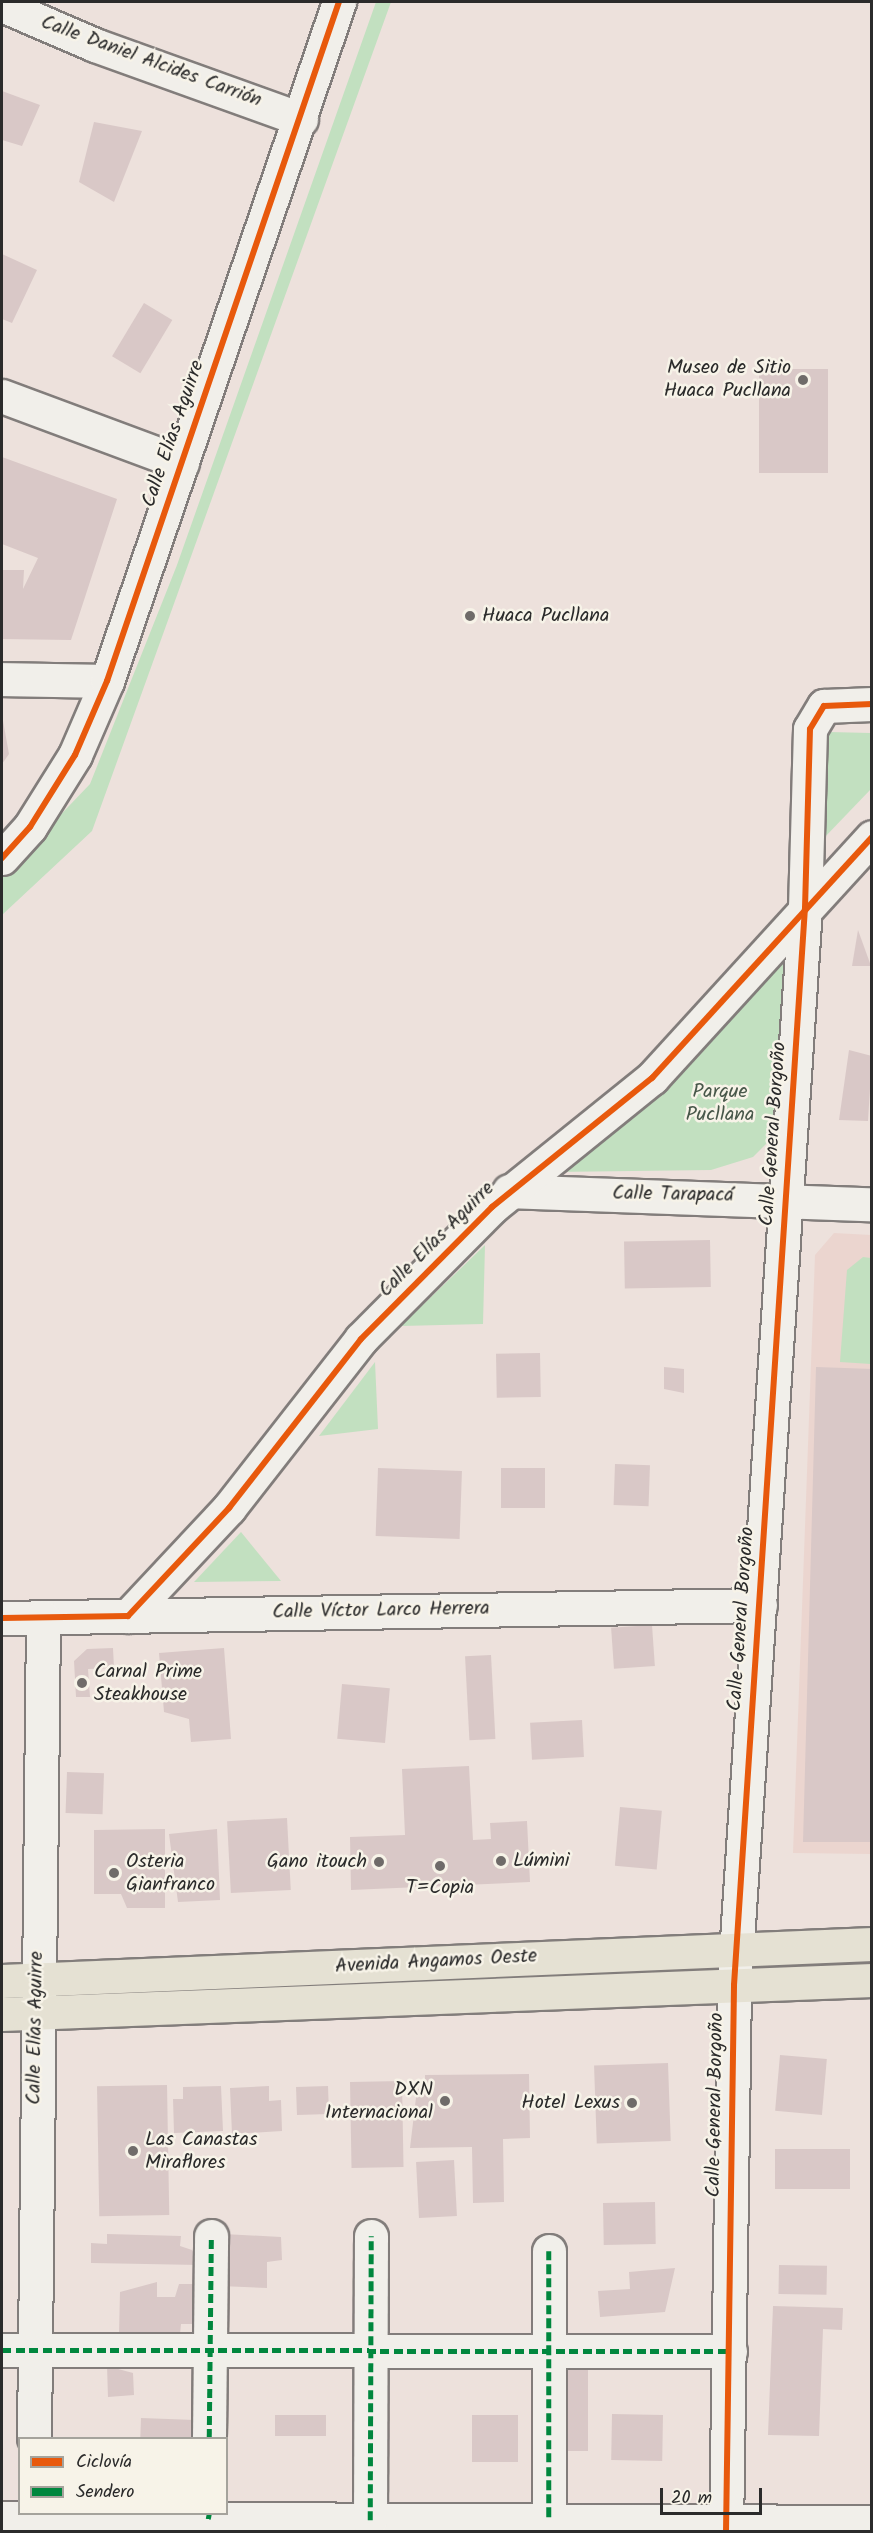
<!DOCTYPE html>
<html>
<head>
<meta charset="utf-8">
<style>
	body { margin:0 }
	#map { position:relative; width:873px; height:2533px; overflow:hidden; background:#ede1dc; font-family:Kalam,sans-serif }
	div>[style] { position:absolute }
	.built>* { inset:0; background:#ebd5cf }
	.green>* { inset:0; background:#c2e0c0 }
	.building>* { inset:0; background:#d9c8c7; transform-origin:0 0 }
	.roads { filter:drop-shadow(2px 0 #827d7b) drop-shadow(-2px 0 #827d7b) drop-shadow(0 2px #827d7b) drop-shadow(0 -2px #827d7b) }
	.minor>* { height:33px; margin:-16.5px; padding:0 16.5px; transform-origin:16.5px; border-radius:16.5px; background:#f1efea }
	.major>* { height:33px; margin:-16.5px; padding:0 16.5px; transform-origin:16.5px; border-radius:16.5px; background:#e5e1d3 }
	.quiet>* { height:4.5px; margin-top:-2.25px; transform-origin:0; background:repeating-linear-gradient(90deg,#00873e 0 9px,transparent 0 13.5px) }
	.cycleway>* { height:6px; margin:-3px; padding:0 3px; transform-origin:3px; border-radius:3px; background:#e8590c }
	.dots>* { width:16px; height:16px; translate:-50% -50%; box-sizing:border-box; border:3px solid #f7f3e8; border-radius:50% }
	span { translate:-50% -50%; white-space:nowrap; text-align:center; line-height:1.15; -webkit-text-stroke:5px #f7f3e8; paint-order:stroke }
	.street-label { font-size:20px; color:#2b2b2b }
	.poi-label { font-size:20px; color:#2b2b2b }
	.right { translate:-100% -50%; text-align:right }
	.left { translate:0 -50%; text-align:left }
	.park-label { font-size:20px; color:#48584a }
	.frame { position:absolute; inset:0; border:3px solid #2b2b2b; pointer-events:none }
	.legend { position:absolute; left:18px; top:2437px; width:210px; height:78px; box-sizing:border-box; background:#f7f3e8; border:2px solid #a5a39c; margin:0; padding:8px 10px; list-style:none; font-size:18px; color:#2b2b2b }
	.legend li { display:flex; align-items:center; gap:12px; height:30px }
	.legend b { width:30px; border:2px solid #a5a39c }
	.scale { position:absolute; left:660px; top:2488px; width:102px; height:27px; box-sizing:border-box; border:3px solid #2b2b2b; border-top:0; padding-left:8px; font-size:18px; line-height:21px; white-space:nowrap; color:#2b2b2b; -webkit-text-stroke:4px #f7f3e8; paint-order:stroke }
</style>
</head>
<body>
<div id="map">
	<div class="built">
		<i style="clip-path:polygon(834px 1233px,871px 1235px,871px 1854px,793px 1853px,815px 1255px)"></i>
	</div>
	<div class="green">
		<i style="clip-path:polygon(376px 2px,391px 2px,92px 831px,2px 915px,2px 876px,90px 784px,177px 565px)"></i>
		<i style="clip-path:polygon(829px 732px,871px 733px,871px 789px,823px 839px)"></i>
		<i style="clip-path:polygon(799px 949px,794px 1116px,753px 1157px,711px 1170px,553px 1172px)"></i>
		<i style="clip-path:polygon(485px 1245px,483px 1324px,401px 1326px)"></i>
		<i style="clip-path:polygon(863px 1257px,871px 1258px,871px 1364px,840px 1362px,847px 1270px)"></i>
		<i style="clip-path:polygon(375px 1362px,378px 1429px,319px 1436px)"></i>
		<i style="clip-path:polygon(241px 1532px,281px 1581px,194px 1582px)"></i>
	</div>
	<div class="building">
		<i style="clip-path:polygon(2px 91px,40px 105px,22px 146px,2px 140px)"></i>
		<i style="clip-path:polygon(94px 122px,142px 131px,114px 202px,79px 182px)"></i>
		<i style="clip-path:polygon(2px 254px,37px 270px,12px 323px,2px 319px)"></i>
		<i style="left:144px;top:303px;width:33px;height:62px;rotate:31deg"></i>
		<i style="left:759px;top:369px;width:69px;height:104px"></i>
		<i style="clip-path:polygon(2px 457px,117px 499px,71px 640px,2px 639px,2px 570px,24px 570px,23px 589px,38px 558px,2px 544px)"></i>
		<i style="clip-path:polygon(2px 715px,9px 754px,2px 764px)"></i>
		<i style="clip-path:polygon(858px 930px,871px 966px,852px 966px)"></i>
		<i style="clip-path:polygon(849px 1050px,872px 1056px,868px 1121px,839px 1120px)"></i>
		<i style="left:710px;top:1240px;width:47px;height:86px;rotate:89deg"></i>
		<i style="left:540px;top:1353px;width:44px;height:44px;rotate:89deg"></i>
		<i style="clip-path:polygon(664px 1367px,684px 1369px,684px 1393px,664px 1389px)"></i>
		<i style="clip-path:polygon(816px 1367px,872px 1369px,872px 1842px,803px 1842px)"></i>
		<i style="left:615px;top:1464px;width:35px;height:41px;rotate:2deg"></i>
		<i style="left:378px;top:1468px;width:84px;height:68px;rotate:2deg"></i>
		<i style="left:501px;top:1468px;width:44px;height:40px"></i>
		<i style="left:652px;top:1625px;width:41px;height:41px;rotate:86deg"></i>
		<i style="clip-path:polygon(113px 1648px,114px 1668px,88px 1669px,90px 1697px,76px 1697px,74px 1661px,87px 1649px)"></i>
		<i style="clip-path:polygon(224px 1648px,231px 1739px,191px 1742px,189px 1719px,164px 1712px,159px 1653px)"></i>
		<i style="left:491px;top:1655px;width:84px;height:26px;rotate:87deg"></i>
		<i style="left:342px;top:1684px;width:48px;height:55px;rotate:5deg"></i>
		<i style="left:582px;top:1720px;width:37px;height:52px;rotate:87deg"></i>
		<i style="clip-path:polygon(469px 1766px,473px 1840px,491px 1839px,490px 1823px,527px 1821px,530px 1882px,351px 1890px,350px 1837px,405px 1835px,402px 1769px)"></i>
		<i style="left:67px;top:1772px;width:37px;height:41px;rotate:2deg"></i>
		<i style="left:620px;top:1807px;width:42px;height:59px;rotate:5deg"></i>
		<i style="left:287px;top:1818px;width:72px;height:60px;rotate:87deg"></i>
		<i style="clip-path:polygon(165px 1829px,165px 1908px,127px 1908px,121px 1894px,94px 1894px,94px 1830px)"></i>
		<i style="clip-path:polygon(217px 1829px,220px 1900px,178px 1902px,169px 1834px)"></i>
		<i style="left:780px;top:2055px;width:47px;height:56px;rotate:5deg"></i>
		<i style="left:668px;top:2063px;width:78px;height:74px;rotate:88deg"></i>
		<i style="clip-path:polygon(529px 2074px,530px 2138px,503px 2139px,504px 2202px,473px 2203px,472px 2147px,410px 2148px,417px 2089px,425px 2089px,425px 2075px)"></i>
		<i style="left:402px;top:2081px;width:86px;height:52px;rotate:89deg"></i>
		<i style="left:167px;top:2085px;width:130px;height:70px;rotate:89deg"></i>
		<i style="clip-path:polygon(221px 2086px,223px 2131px,174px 2133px,173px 2099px,183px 2099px,183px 2087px)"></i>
		<i style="clip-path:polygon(269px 2086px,269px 2101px,281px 2100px,282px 2131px,232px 2134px,230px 2088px)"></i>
		<i style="left:328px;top:2086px;width:28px;height:32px;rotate:88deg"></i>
		<i style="left:850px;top:2149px;width:40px;height:75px;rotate:90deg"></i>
		<i style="left:454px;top:2160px;width:56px;height:38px;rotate:87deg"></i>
		<i style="left:655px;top:2202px;width:42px;height:52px;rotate:89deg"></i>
		<i style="clip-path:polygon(107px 2234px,181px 2236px,180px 2246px,192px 2250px,200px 2265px,91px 2263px,91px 2243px,107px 2244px)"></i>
		<i style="clip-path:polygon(224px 2234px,281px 2237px,282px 2260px,267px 2262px,267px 2288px,220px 2286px)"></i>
		<i style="left:779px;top:2265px;width:48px;height:29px;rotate:1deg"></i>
		<i style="clip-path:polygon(675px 2268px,665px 2312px,600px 2317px,598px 2291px,630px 2289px,629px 2272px)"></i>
		<i style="clip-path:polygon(157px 2282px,157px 2297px,175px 2297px,179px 2284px,198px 2284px,198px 2324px,181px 2324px,180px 2334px,119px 2334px,120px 2292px)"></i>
		<i style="clip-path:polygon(773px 2306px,843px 2308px,842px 2330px,823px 2329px,819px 2436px,768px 2435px)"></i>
		<i style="clip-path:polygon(107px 2366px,133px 2373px,134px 2395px,108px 2397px)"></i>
		<i style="left:560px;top:2370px;width:28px;height:81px"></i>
		<i style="left:326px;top:2415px;width:21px;height:51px;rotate:90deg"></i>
		<i style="left:472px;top:2415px;width:46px;height:47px"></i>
		<i style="left:663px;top:2415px;width:46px;height:51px;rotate:91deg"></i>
		<i style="left:141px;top:2418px;width:54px;height:20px;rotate:2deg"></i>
	</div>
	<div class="roads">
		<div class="minor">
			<i style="left:2px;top:5px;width:101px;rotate:23.3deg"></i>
			<i style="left:95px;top:45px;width:219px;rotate:19.8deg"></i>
			<i style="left:2px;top:396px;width:192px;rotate:20.4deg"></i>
			<i style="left:2px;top:679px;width:105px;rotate:1.1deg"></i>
			<i style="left:2px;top:858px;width:42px;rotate:-47.9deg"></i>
			<i style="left:30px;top:827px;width:85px;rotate:-58deg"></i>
			<i style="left:75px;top:755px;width:81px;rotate:-66.6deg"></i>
			<i style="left:107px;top:681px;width:718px;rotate:-71.14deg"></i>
			<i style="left:509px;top:1191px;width:363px;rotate:2.1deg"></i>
			<i style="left:128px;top:1616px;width:148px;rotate:-46.9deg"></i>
			<i style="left:229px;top:1508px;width:214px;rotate:-52deg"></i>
			<i style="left:361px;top:1339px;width:186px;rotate:-45.2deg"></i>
			<i style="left:492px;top:1207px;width:206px;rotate:-38.9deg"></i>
			<i style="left:652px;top:1078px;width:326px;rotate:-47.6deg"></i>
			<i style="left:2px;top:1618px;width:758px;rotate:-0.98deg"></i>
			<i style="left:549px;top:2251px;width:269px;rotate:90deg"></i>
			<i style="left:2px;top:2350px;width:728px;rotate:0.08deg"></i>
			<i style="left:34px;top:2438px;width:821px;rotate:-89.37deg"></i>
			<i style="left:209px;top:2438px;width:202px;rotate:-89.4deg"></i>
			<i style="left:2px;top:2518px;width:870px;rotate:0.26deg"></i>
			<i style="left:370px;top:2520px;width:284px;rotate:-89.8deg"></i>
			<i style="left:726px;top:2532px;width:547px;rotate:-89.16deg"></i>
			<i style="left:734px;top:1985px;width:1079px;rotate:-86.23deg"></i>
			<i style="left:805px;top:908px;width:179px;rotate:-88.4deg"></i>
			<i style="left:810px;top:729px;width:27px;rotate:-59deg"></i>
			<i style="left:824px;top:706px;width:48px;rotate:-2.4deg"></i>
		</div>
		<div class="major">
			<i style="left:2px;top:1981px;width:871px;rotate:-2.44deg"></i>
			<i style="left:2px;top:2014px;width:871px;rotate:-2.24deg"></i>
		</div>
	</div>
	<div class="quiet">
		<i style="left:549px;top:2251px;width:269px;rotate:90deg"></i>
		<i style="left:2px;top:2350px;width:728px;rotate:0.08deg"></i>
		<i style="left:209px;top:2438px;width:202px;rotate:-89.4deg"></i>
		<i style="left:208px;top:2519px;width:5px;rotate:-79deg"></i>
		<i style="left:370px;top:2520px;width:284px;rotate:-89.8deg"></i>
	</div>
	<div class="cycleway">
		<i style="left:2px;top:858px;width:42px;rotate:-47.9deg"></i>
		<i style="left:30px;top:827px;width:85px;rotate:-58deg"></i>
		<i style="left:75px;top:755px;width:81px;rotate:-66.6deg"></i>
		<i style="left:107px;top:681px;width:718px;rotate:-71.14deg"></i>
		<i style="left:2px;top:1618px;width:126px;rotate:-0.9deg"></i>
		<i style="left:128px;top:1616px;width:148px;rotate:-46.9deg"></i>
		<i style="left:229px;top:1508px;width:214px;rotate:-52deg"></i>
		<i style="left:361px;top:1339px;width:186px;rotate:-45.2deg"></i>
		<i style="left:492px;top:1207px;width:206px;rotate:-38.9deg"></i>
		<i style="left:652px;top:1078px;width:326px;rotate:-47.6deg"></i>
		<i style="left:726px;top:2532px;width:547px;rotate:-89.16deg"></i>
		<i style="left:734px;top:1985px;width:1079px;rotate:-86.23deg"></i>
		<i style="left:805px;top:908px;width:179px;rotate:-88.4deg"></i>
		<i style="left:810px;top:729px;width:27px;rotate:-59deg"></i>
		<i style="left:824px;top:706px;width:48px;rotate:-2.4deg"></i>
	</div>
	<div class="dots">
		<i style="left:803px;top:380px;background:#6f6b69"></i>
		<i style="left:470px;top:616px;background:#6f6b69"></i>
		<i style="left:82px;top:1683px;background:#6f6b69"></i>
		<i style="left:501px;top:1861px;background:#6f6b69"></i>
		<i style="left:379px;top:1862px;background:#6f6b69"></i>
		<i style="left:440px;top:1866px;background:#6f6b69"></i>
		<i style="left:114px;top:1873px;background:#6f6b69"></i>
		<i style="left:445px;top:2101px;background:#6f6b69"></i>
		<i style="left:632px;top:2103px;background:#6f6b69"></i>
		<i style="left:133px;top:2151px;background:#6f6b69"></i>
	</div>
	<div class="street-label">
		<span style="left:151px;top:62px;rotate:20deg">Calle Daniel Alcides Carrión</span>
		<span style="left:174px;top:434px;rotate:-71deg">Calle Elías Aguirre</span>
		<span style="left:774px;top:1134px;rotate:-86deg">Calle General Borgoño</span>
		<span style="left:673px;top:1195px;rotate:1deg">Calle Tarapacá</span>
		<span style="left:437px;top:1240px;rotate:-45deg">Calle Elías Aguirre</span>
		<span style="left:381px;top:1611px;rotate:-1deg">Calle Víctor Larco Herrera</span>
		<span style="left:742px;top:1619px;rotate:-86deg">Calle General Borgoño</span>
		<span style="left:436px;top:1962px;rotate:-3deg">Avenida Angamos Oeste</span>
		<span style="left:36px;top:2028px;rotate:-89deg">Calle Elías Aguirre</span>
		<span style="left:716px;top:2105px;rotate:-89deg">Calle General Borgoño</span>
	</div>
	<div class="poi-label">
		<span class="right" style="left:791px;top:380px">Museo de Sitio<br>Huaca Pucllana</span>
		<span class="left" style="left:482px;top:616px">Huaca Pucllana</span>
		<span class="left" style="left:94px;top:1684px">Carnal Prime<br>Steakhouse</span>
		<span class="left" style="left:513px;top:1861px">Lúmini</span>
		<span class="left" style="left:126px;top:1874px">Osteria<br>Gianfranco</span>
		<span class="right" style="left:367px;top:1862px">Gano itouch</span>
		<span style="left:440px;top:1888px">T=Copia</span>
		<span class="right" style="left:433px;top:2102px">DXN<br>Internacional</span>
		<span class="right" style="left:620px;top:2103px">Hotel Lexus</span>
		<span class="left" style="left:145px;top:2152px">Las Canastas<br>Miraflores</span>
	</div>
	<div class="park-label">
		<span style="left:720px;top:1104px">Parque<br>Pucllana</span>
	</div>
	<div class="frame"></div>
	<ul class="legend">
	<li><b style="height:8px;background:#e8590c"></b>Ciclovía</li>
	<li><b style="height:8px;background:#00873e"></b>Sendero</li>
	</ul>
	<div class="scale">20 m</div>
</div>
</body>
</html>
